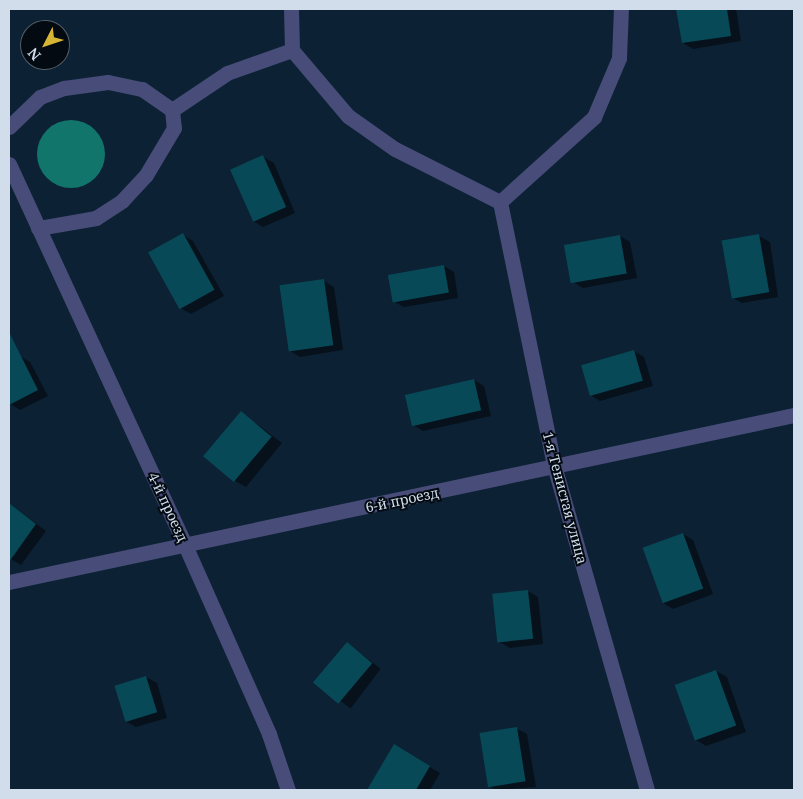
<!DOCTYPE html>
<html>
<head>
<meta charset="utf-8">
<style>
	body { margin:0 }
	#map { position:relative; width:803px; height:799px; overflow:hidden; background:#0c2133; font-family:"Noto Serif",serif }
	div>[style] { position:absolute }
	.water>* { inset:0; background:#11756c }
	.round { border-radius:50% }
	.shadow>* { inset:0; background:#0007; transform-origin:0 0 }
	.building>* { inset:0; background:#074956; transform-origin:0 0 }
	.street>* { height:15px; margin:-7.5px; padding:0 7.5px; transform-origin:7.5px; border-radius:7.5px; background:#474c79 }
	span { translate:-50% -50%; white-space:nowrap; text-align:center; line-height:1.15; -webkit-text-stroke:4px #030a12; paint-order:stroke }
	.street-label { font-size:14px; color:#d1ddea }
	.frame { position:absolute; inset:0; border:10px solid #d1ddea; pointer-events:none }
	.north { position:absolute; left:20px; top:20px; width:50px; height:50px; box-sizing:border-box; background:#030a12; border:1px solid #555e68; border-radius:50%; rotate:229deg; font-size:14px; font-weight:700; line-height:20px; text-align:center; color:#d1ddea }
	.north::after { content:''; display:block; margin:auto; width:18px; height:22px; background:#d6b534; clip-path:polygon(50% 0,100% 100%,50% 72%,0 100%) }
</style>
</head>
<body>
<div id="map">
	<div class="water">
		<i class="round" style="left:37px;top:120px;width:68px;height:68px"></i>
	</div>
	<div class="shadow">
		<i style="clip-path:polygon(678px 9px,736px 9px,741px 41px,693px 49px,683px 43px)"></i>
		<i style="clip-path:polygon(263px 157px,274px 163px,295px 213px,263px 227px,253px 221px)"></i>
		<i style="clip-path:polygon(183px 235px,193px 241px,224px 296px,191px 314px,180px 308px,149px 253px)"></i>
		<i style="clip-path:polygon(620px 236px,630px 242px,637px 278px,583px 288px,573px 282px)"></i>
		<i style="clip-path:polygon(759px 236px,770px 242px,778px 297px,742px 303px,731px 297px)"></i>
		<i style="clip-path:polygon(444px 266px,454px 272px,458px 298px,404px 307px,393px 301px)"></i>
		<i style="clip-path:polygon(324px 281px,334px 287px,343px 350px,300px 357px,290px 351px)"></i>
		<i style="clip-path:polygon(634px 351px,644px 357px,653px 386px,600px 401px,590px 395px)"></i>
		<i style="clip-path:polygon(20px 356px,30px 362px,48px 396px,20px 410px,9px 403px,9px 361px)"></i>
		<i style="clip-path:polygon(474px 380px,484px 386px,491px 416px,423px 431px,413px 425px)"></i>
		<i style="clip-path:polygon(241px 412px,282px 443px,246px 487px,235px 481px)"></i>
		<i style="clip-path:polygon(9px 503px,46px 531px,21px 565px,9px 558px)"></i>
		<i style="clip-path:polygon(683px 534px,693px 540px,713px 594px,673px 609px,663px 603px)"></i>
		<i style="clip-path:polygon(528px 591px,538px 597px,543px 644px,510px 648px,499px 642px)"></i>
		<i style="left:348px;top:644px;width:41px;height:50px;rotate:37deg"></i>
		<i style="clip-path:polygon(716px 671px,727px 677px,746px 732px,706px 746px,696px 740px)"></i>
		<i style="clip-path:polygon(146px 677px,157px 683px,167px 718px,136px 727px,125px 721px)"></i>
		<i style="clip-path:polygon(516px 728px,527px 734px,536px 787px,496px 790px,489px 786px)"></i>
		<i style="clip-path:polygon(395px 746px,440px 773px,430px 790px,369px 788px)"></i>
	</div>
	<div class="building">
		<i style="clip-path:polygon(676px 9px,727px 9px,731px 36px,682px 43px)"></i>
		<i style="left:263px;top:155px;width:57px;height:36px;rotate:66deg"></i>
		<i style="left:183px;top:233px;width:65px;height:40px;rotate:61deg"></i>
		<i style="left:759px;top:234px;width:59px;height:38px;rotate:80deg"></i>
		<i style="left:620px;top:235px;width:39px;height:57px;rotate:80deg"></i>
		<i style="left:444px;top:265px;width:28px;height:57px;rotate:80deg"></i>
		<i style="left:324px;top:279px;width:67px;height:45px;rotate:82deg"></i>
		<i style="clip-path:polygon(9px 332px,38px 390px,9px 405px)"></i>
		<i style="left:634px;top:350px;width:32px;height:55px;rotate:74deg"></i>
		<i style="left:474px;top:379px;width:32px;height:71px;rotate:77deg"></i>
		<i style="left:241px;top:411px;width:40px;height:59px;rotate:40deg"></i>
		<i style="clip-path:polygon(9px 503px,36px 524px,9px 562px)"></i>
		<i style="left:683px;top:533px;width:59px;height:43px;rotate:70deg"></i>
		<i style="left:528px;top:590px;width:49px;height:36px;rotate:84deg"></i>
		<i style="left:347px;top:642px;width:33px;height:53px;rotate:40deg"></i>
		<i style="left:716px;top:670px;width:59px;height:44px;rotate:70deg"></i>
		<i style="left:146px;top:676px;width:38px;height:33px;rotate:73deg"></i>
		<i style="left:517px;top:727px;width:55px;height:38px;rotate:81deg"></i>
		<i style="clip-path:polygon(394px 744px,430px 766px,416px 790px,367px 790px)"></i>
	</div>
	<div class="street">
		<i style="left:291px;top:9px;width:41px;rotate:88.6deg"></i>
		<i style="left:292px;top:50px;width:87px;rotate:49.7deg"></i>
		<i style="left:348px;top:116px;width:57px;rotate:35.1deg"></i>
		<i style="left:395px;top:149px;width:118px;rotate:26.8deg"></i>
		<i style="left:500px;top:202px;width:127px;rotate:-42.1deg"></i>
		<i style="left:594px;top:117px;width:64px;rotate:-67deg"></i>
		<i style="left:619px;top:58px;width:49px;rotate:-87.7deg"></i>
		<i style="left:172px;top:110px;width:66px;rotate:-33.9deg"></i>
		<i style="left:227px;top:73px;width:69px;rotate:-19.5deg"></i>
		<i style="left:9px;top:127px;width:43px;rotate:-44.1deg"></i>
		<i style="left:40px;top:97px;width:26px;rotate:-21deg"></i>
		<i style="left:64px;top:88px;width:44px;rotate:-7.8deg"></i>
		<i style="left:108px;top:82px;width:35px;rotate:12deg"></i>
		<i style="left:142px;top:89px;width:37px;rotate:35deg"></i>
		<i style="left:172px;top:110px;width:18px;rotate:84deg"></i>
		<i style="left:174px;top:128px;width:55px;rotate:120.8deg"></i>
		<i style="left:146px;top:175px;width:35px;rotate:133deg"></i>
		<i style="left:122px;top:201px;width:31px;rotate:147deg"></i>
		<i style="left:96px;top:218px;width:59px;rotate:170.2deg"></i>
		<i style="left:9px;top:164px;width:420px;rotate:65.2deg"></i>
		<i style="left:185px;top:545px;width:207px;rotate:66deg"></i>
		<i style="left:269px;top:734px;width:59px;rotate:71.3deg"></i>
		<i style="left:500px;top:202px;width:273px;rotate:78.4deg"></i>
		<i style="left:555px;top:469px;width:334px;rotate:74deg"></i>
		<i style="left:9px;top:582px;width:803px;rotate:-12.01deg"></i>
	</div>
	<div class="street-label">
		<span style="left:565px;top:498px;rotate:75deg">1-я Тенистая улица</span>
		<span style="left:402px;top:500px;rotate:-12deg">6-й проезд</span>
		<span style="left:168px;top:507px;rotate:65deg">4-й проезд</span>
	</div>
	<div class="frame"></div>
	<div class="north">N</div>
</div>
</body>
</html>
